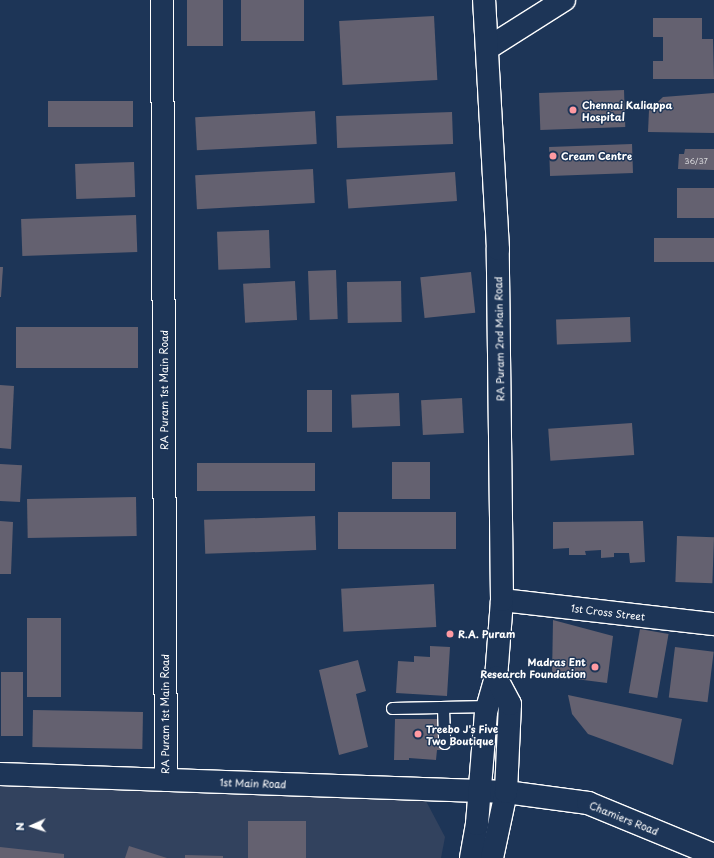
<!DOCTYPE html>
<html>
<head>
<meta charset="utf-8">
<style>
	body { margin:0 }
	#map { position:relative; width:714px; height:858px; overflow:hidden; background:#1d3557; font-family:"Playpen Sans",sans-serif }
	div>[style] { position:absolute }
	.built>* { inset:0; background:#32425e }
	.building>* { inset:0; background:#646170; transform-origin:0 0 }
	.roads { filter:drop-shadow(1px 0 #fff) drop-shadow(-1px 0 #fff) drop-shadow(0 1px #fff) drop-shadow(0 -1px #fff) }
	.lane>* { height:11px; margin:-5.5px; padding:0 5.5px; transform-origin:5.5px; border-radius:5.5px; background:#1d3557 }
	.street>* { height:22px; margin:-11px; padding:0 11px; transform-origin:11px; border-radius:11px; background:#1d3557 }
	.secondary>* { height:22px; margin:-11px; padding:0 11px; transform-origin:11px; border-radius:11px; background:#1d3557 }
	.dots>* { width:11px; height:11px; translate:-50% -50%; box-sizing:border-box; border:2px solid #1d3557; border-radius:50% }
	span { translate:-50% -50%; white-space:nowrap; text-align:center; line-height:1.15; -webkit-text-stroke:3px #1d3557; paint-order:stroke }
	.number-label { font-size:8px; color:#d8d8db }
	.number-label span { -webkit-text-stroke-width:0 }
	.poi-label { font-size:10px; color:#fff; font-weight:700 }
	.left { translate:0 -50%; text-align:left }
	.right { translate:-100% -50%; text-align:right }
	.street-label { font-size:10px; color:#fff }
	.north { position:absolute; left:12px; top:806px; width:40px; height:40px; -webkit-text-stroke:3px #1d3557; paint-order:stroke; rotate:267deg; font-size:11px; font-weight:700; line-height:16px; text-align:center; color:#fff }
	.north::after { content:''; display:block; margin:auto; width:14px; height:18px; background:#fff; clip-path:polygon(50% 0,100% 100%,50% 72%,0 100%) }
</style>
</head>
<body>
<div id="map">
	<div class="built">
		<i style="clip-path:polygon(0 778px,426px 801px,445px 837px,441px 858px,0 858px)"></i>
	</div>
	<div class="building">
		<i style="left:187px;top:0;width:36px;height:46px"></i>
		<i style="left:241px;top:0;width:63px;height:41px"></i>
		<i style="left:434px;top:16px;width:64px;height:95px;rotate:87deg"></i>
		<i style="clip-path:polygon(653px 18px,702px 18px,702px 39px,713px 39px,714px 79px,653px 79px,653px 61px,663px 61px,663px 37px,653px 37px)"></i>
		<i style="left:624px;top:90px;width:37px;height:85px;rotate:88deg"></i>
		<i style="clip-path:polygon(714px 93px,714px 133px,648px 132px,649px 110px,663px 97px)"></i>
		<i style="left:48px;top:101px;width:85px;height:26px"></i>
		<i style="left:315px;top:111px;width:33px;height:120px;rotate:87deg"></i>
		<i style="left:452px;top:112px;width:32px;height:116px;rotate:88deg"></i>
		<i style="left:632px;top:144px;width:29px;height:83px;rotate:88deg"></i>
		<i style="clip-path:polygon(685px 149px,714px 149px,714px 170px,678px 169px,679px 154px,684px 154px)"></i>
		<i style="left:134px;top:162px;width:35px;height:59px;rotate:88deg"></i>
		<i style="left:313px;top:169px;width:34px;height:118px;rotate:87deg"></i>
		<i style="left:455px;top:172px;width:29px;height:109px;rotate:86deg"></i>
		<i style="left:714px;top:188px;width:30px;height:37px;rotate:90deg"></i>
		<i style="left:136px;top:215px;width:37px;height:115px;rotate:88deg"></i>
		<i style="left:269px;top:230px;width:38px;height:52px;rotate:88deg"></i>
		<i style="left:714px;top:238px;width:24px;height:60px;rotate:90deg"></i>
		<i style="clip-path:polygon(0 267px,3px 267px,1px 297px,0 297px)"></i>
		<i style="left:336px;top:270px;width:49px;height:28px;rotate:88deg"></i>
		<i style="left:471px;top:272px;width:41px;height:51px;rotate:84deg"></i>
		<i style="left:295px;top:281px;width:39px;height:52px;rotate:87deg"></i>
		<i style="left:401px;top:281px;width:41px;height:54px;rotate:89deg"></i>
		<i style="left:630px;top:317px;width:25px;height:74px;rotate:88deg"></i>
		<i style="left:16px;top:327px;width:122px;height:41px"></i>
		<i style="clip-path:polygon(0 385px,14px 386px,11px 449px,0 448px)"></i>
		<i style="left:307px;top:390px;width:25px;height:42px"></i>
		<i style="left:399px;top:393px;width:33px;height:48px;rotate:88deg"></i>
		<i style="left:462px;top:398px;width:35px;height:41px;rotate:87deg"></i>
		<i style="left:632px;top:423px;width:32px;height:84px;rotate:86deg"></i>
		<i style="left:392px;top:462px;width:38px;height:37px"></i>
		<i style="left:315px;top:463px;width:28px;height:118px;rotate:90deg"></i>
		<i style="left:0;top:464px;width:22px;height:37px;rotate:3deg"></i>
		<i style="left:136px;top:497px;width:39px;height:109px;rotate:89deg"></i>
		<i style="left:338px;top:512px;width:118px;height:37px"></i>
		<i style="left:315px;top:516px;width:34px;height:111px;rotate:88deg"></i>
		<i style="clip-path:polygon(0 521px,13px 522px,11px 574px,0 574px)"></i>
		<i style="clip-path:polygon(643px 521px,645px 562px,630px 563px,629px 553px,614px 553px,614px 557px,601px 558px,601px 550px,585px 551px,586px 555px,569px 555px,569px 548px,553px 549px,553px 522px)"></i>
		<i style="left:677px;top:536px;width:37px;height:46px;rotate:2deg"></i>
		<i style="left:434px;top:584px;width:43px;height:93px;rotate:87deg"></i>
		<i style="left:27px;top:618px;width:34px;height:79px"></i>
		<i style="clip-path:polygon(553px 620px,613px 636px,607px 683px,552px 676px)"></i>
		<i style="left:640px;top:629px;width:29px;height:65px;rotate:10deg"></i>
		<i style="clip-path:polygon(430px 646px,450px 647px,447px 696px,396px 693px,398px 661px,414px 662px,414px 656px,430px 657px)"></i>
		<i style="left:675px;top:647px;width:39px;height:51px;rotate:7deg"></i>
		<i style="clip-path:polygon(358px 660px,366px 691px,356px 694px,368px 747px,339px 755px,319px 670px)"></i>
		<i style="left:1px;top:672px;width:22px;height:64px"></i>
		<i style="clip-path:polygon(568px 695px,682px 719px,673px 765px,588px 734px,572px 714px)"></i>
		<i style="left:33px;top:710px;width:110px;height:37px;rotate:1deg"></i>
		<i style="clip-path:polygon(395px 719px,442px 719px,442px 750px,437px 750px,436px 760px,409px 758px,409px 760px,394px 760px)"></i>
		<i style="left:248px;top:821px;width:58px;height:37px"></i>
		<i style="clip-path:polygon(129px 846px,167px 858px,125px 858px)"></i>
		<i style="clip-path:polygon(0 847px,64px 854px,64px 858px,0 858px)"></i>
		<i style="clip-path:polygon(185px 855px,223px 856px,223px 858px,185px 858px)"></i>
	</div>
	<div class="roads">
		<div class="lane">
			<i style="left:392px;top:708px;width:96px;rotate:-1.2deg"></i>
			<i style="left:443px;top:708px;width:35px;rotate:88deg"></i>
		</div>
		<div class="street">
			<i style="left:162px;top:0;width:780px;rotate:89.71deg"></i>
			<i style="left:488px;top:48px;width:90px;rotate:-32.3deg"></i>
			<i style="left:502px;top:600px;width:213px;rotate:6.5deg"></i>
		</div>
		<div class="secondary">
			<i style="left:0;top:774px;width:506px;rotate:2.04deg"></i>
			<i style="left:506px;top:792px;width:83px;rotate:7.6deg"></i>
			<i style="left:588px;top:803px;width:136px;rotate:22.4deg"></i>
			<i style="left:471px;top:858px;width:35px;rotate:-80deg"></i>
			<i style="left:477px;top:824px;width:112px;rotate:-85.4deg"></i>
			<i style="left:486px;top:712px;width:35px;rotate:-74deg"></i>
			<i style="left:496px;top:678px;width:78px;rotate:-85.6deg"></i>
			<i style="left:502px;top:600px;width:351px;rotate:-90.7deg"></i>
			<i style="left:498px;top:249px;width:249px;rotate:-93.2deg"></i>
			<i style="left:492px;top:858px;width:67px;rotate:-78deg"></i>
			<i style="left:506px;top:792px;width:88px;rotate:-87.4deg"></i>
			<i style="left:510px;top:704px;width:30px;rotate:-118deg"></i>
		</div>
	</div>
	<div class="dots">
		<i style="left:573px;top:110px;background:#ff9aa2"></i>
		<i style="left:553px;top:156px;background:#ff9aa2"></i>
		<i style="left:450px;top:634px;background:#ff9aa2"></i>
		<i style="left:595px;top:667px;background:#ff9aa2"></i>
		<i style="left:418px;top:734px;background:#ff9aa2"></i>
	</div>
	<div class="number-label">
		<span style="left:696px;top:162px">36/37</span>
	</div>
	<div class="poi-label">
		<span class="left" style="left:582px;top:110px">Chennai Kaliappa<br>Hospital</span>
		<span class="left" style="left:561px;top:156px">Cream Centre</span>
		<span class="left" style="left:458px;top:634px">R.A. Puram</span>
		<span class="right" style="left:586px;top:667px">Madras Ent<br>Research Foundation</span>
		<span class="left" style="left:426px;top:734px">Treebo J's Five<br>Two Boutique</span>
	</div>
	<div class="street-label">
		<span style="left:499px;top:339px;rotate:-91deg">RA Puram 2nd Main Road</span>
		<span style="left:164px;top:390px;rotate:-90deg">RA Puram 1st Main Road</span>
		<span style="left:608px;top:612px;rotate:7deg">1st Cross Street</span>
		<span style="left:165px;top:714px;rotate:-90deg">RA Puram 1st Main Road</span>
		<span style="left:253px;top:783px;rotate:2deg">1st Main Road</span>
		<span style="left:624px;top:818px;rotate:22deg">Chamiers Road</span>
	</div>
	<div class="north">N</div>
</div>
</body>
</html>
